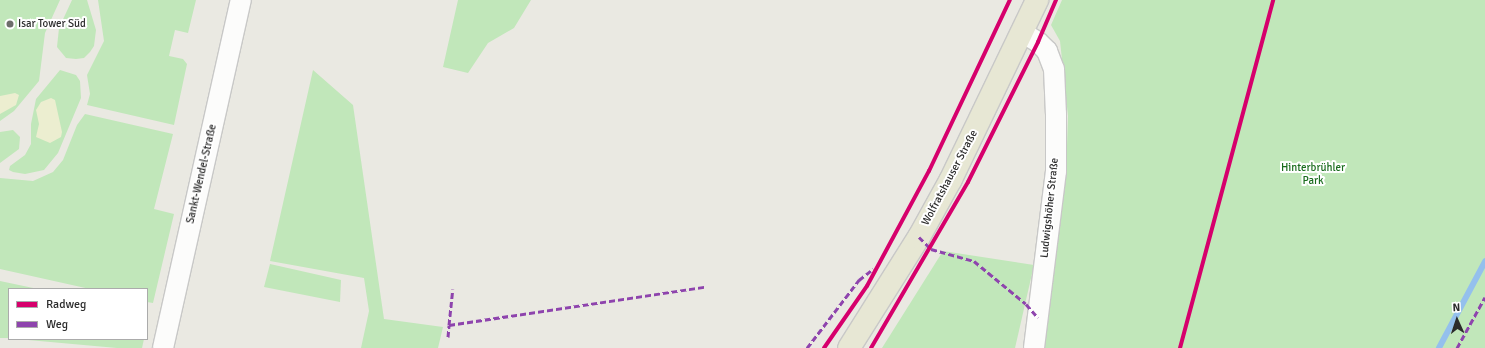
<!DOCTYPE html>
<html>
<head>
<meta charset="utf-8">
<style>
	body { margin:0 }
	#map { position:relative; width:1485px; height:348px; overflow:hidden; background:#eae9e2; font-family:Signika,sans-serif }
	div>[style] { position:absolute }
	.green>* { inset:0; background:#c1e7ba }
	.sand>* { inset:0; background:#eceed0 }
	.stream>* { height:5.5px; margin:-2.75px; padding:0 2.75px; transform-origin:2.75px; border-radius:2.75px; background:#94c0ed }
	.roads { filter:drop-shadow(1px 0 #c8c8c7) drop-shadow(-1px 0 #c8c8c7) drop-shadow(0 1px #c8c8c7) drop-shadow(0 -1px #c8c8c7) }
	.minor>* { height:20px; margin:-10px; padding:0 10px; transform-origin:10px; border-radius:10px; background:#fcfcfb }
	.major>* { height:22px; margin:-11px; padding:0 11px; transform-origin:11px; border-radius:11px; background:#e7e7d4 }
	.quiet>* { height:3px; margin-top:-1.5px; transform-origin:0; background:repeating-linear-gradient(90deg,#8e44ad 0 6px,transparent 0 9px) }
	.cycleway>* { height:4px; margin:-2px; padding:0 2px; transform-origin:2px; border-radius:2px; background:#d6006c }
	.dots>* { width:11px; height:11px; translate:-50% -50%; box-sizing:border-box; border:2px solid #fff; border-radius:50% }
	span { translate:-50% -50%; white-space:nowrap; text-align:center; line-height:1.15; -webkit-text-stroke:4px #fff; paint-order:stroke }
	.poi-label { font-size:11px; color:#2c2c2c }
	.left { translate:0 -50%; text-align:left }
	.park-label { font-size:11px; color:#196c1d }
	.street-label { font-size:11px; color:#2c2c2c }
	.legend { position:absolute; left:8px; top:288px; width:140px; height:52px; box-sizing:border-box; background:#fff; border:1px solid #ababab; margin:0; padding:5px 7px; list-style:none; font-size:12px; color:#2c2c2c }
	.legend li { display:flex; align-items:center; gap:8px; height:20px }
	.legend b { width:20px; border:1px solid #ababab }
	.north { position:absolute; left:1437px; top:300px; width:40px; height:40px; -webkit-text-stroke:3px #fff; paint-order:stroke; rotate:357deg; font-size:11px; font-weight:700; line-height:16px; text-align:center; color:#2c2c2c }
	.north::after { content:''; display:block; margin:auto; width:14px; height:18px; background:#2c2c2c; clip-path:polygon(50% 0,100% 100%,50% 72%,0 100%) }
</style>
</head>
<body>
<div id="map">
	<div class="green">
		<i style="clip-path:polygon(0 0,60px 0,45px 33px,39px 81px,14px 111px,0 121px)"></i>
		<i style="clip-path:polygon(72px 0,87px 0,96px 30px,94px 46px,90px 52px,84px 58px,76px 59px,66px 58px,57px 47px,59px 28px)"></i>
		<i style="clip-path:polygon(98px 0,196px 0,188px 33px,175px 30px,169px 56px,183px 59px,187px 64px,174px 125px,87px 105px,90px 94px,87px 75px,104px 41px)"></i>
		<i style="clip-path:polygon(458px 0,531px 0,514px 28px,488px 43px,468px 73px,443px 67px)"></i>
		<i style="clip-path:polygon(1062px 0,1485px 0,1485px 348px,1044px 348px,1066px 175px,1068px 116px,1060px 41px,1051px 25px)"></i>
		<i style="clip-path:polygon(60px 70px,76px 75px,80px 81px,81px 98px,58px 153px,44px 170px,25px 174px,13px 172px,9px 170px,10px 166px,25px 155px,31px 144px,31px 124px,36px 99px)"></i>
		<i style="clip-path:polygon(313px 70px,353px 105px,384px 319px,443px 327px,438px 348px,361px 348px,369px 311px,364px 278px,270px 261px)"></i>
		<i style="clip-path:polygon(85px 114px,173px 134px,154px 209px,174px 214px,153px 303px,147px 302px,147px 289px,90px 289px,0 269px,0 178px,33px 181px,53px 172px,63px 160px,77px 125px)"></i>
		<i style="clip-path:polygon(13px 130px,20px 137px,19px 149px,0 163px,0 132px)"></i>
		<i style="clip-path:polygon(943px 251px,1034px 265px,1015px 348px,882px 348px)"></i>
		<i style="clip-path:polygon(270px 264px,341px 280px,340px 302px,264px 287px)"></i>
		<i style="clip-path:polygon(0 281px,38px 289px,9px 289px,9px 338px,0 338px)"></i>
		<i style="clip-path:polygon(17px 339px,144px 339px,142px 348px,117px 348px)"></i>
	</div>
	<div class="sand">
		<i style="clip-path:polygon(15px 93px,19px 95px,16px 105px,0 114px,0 96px)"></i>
		<i style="clip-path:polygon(51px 98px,55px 100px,62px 132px,61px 137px,50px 143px,36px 137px,39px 124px,36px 110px,41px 102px)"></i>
	</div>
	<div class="stream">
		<i style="left:1439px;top:348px;width:98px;rotate:-61.9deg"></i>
	</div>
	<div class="roads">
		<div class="minor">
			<i style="left:1023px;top:33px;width:17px;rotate:31deg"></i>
			<i style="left:1038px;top:42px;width:13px;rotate:45deg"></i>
			<i style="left:1047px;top:51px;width:19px;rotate:69deg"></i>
			<i style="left:1054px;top:69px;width:45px;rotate:87.5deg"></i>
			<i style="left:1056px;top:114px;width:57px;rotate:90deg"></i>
			<i style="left:1056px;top:171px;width:178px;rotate:97.1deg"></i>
			<i style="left:163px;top:348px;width:357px;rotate:-77.4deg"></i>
		</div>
		<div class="major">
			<i style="left:849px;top:348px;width:131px;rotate:-57.8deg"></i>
			<i style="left:919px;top:237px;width:66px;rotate:-61.1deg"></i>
			<i style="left:951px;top:179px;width:199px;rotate:-64.3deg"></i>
		</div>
	</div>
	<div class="quiet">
		<i style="left:919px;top:237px;width:17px;rotate:45deg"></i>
		<i style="left:931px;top:249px;width:45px;rotate:15.6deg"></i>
		<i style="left:974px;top:261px;width:67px;rotate:39.6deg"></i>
		<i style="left:1026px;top:304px;width:18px;rotate:49deg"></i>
		<i style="left:449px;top:325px;width:36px;rotate:-84deg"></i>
		<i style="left:448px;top:337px;width:12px;rotate:-85deg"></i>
		<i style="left:449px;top:325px;width:258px;rotate:-8.5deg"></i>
		<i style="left:807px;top:348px;width:86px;rotate:-52.6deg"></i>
		<i style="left:859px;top:280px;width:18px;rotate:-38deg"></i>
		<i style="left:1457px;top:348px;width:58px;rotate:-61.2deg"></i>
	</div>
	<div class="cycleway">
		<i style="left:824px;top:348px;width:75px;rotate:-55.3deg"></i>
		<i style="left:867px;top:286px;width:131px;rotate:-61.7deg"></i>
		<i style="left:929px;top:171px;width:189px;rotate:-64.7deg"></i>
		<i style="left:871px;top:348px;width:192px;rotate:-59.7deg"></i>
		<i style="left:968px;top:182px;width:157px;rotate:-63.4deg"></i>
		<i style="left:1038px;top:42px;width:46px;rotate:-66.8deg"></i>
		<i style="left:1180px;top:348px;width:360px;rotate:-75deg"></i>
	</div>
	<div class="dots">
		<i style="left:10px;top:24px;background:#6e6e6c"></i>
	</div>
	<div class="poi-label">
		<span class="left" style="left:18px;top:24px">Isar Tower Süd</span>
	</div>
	<div class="park-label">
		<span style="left:1313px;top:175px">Hinterbrühler<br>Park</span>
	</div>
	<div class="street-label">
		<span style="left:202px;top:174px;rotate:-77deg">Sankt-Wendel-Straße</span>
		<span style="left:950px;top:178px;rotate:-62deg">Wolfratshauser Straße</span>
		<span style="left:1050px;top:208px;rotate:-84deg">Ludwigshöher Straße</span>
	</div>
	<ul class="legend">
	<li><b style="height:5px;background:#d6006c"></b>Radweg</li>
	<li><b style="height:5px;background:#8e44ad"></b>Weg</li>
	</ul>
	<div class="north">N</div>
</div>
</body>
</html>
